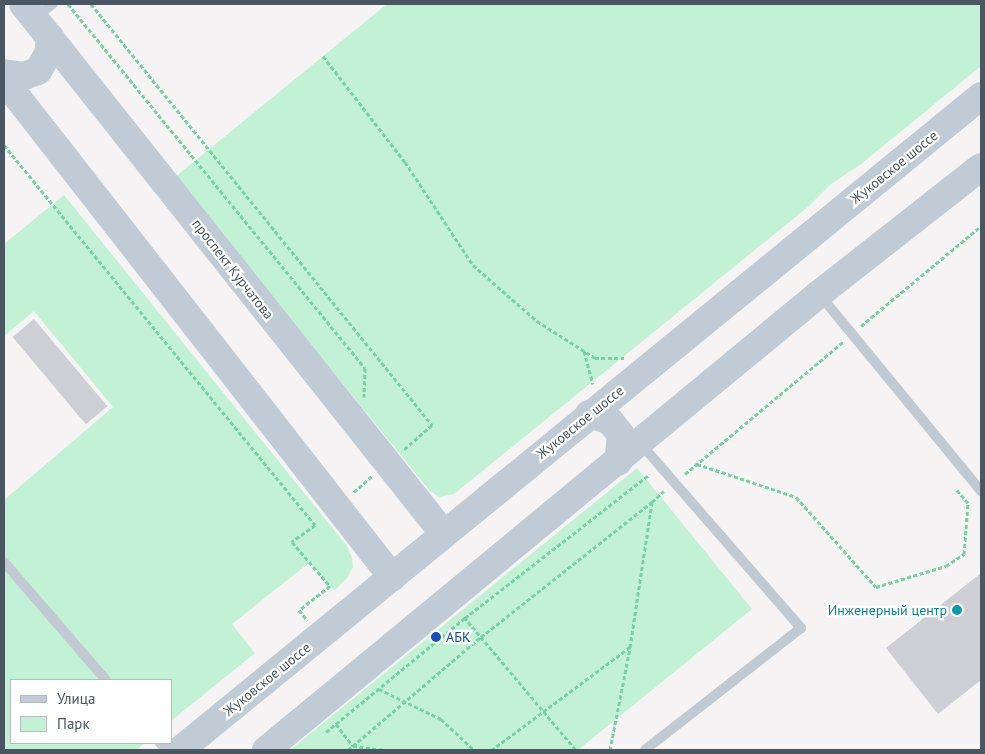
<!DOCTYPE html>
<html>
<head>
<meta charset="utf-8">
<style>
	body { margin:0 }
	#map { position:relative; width:985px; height:754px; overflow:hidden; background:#f5f3f3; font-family:"PT Sans",sans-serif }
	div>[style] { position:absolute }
	.green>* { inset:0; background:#c3f1d5 }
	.building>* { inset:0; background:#cdcfd5; transform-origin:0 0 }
	.path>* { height:3px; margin-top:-1.5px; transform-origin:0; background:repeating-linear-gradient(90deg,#7ad0a6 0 4px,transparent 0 6.5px) }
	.lane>* { height:10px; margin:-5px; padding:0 5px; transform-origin:5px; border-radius:5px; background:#c1cad2 }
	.secondary>* { height:28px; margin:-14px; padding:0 14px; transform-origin:14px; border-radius:14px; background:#c1cbd6 }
	.dots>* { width:14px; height:14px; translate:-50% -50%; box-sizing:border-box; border:2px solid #fff; border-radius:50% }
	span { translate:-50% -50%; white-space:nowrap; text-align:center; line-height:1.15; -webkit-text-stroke:4.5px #fff; paint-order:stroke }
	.street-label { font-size:14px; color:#4a5661 }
	.culture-label { font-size:14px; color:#0d838f }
	.right { translate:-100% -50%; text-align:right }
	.transit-label { font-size:14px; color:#164399 }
	.left { translate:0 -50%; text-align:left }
	.frame { position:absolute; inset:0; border:5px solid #4a5661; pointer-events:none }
	.legend { position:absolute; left:10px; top:679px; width:162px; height:65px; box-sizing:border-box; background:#fff; border:1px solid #b7bbc0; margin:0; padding:6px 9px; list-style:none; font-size:15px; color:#4a5661 }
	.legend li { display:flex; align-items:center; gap:10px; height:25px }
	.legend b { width:25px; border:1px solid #b7bbc0 }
</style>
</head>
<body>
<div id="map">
	<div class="green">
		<i style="clip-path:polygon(387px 4px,981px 4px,981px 66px,861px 164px,831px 184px,809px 206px,454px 494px,439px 497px,429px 490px,175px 177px)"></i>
		<i style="clip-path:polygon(64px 195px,347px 546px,352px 558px,353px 567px,347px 578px,334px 591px,310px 562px,232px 624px,255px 653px,171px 721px,171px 680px,11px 680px,11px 743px,145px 743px,136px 750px,4px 750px,4px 500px,113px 407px,34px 311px,4px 336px,4px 244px)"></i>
		<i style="clip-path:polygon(637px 468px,752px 609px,578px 750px,290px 750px)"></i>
	</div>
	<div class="building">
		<i style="left:34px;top:319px;width:114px;height:28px;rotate:50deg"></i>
		<i style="clip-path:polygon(981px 573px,981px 680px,938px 714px,886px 648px)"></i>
	</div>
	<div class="path">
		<i style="left:68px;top:4px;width:470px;rotate:50.8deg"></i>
		<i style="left:365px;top:368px;width:29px;rotate:92deg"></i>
		<i style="left:91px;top:4px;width:542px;rotate:50.99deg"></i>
		<i style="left:432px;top:425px;width:38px;rotate:139deg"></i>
		<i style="left:323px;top:56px;width:134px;rotate:52.3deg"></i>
		<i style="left:405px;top:162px;width:123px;rotate:56.6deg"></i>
		<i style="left:473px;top:265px;width:85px;rotate:41.2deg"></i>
		<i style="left:537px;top:321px;width:69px;rotate:32.5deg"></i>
		<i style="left:595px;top:358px;width:29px"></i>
		<i style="left:4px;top:145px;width:491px;rotate:50.7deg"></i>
		<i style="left:315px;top:525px;width:29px;rotate:144deg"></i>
		<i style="left:292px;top:542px;width:58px;rotate:49.2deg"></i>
		<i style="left:330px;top:586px;width:39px;rotate:142deg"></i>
		<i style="left:299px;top:610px;width:13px;rotate:51deg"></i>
		<i style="left:861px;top:326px;width:156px;rotate:-39.8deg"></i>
		<i style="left:584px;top:351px;width:34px;rotate:75deg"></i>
		<i style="left:697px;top:464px;width:104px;rotate:18.4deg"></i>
		<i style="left:796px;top:497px;width:120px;rotate:48.4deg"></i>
		<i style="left:876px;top:587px;width:73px;rotate:-16.7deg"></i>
		<i style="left:946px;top:566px;width:22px;rotate:-34deg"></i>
		<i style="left:964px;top:554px;width:51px;rotate:-85.5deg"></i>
		<i style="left:685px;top:474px;width:206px;rotate:-39.9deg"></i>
		<i style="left:957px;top:490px;width:17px;rotate:50deg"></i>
		<i style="left:354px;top:492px;width:24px;rotate:-42deg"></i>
		<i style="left:652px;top:502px;width:16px;rotate:-43deg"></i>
		<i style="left:464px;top:617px;width:174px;rotate:49.9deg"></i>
		<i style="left:379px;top:689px;width:69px;rotate:25.8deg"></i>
		<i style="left:441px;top:719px;width:45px;rotate:43.2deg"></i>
		<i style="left:336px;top:724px;width:28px;rotate:52deg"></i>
		<i style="left:353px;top:746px;width:32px;rotate:7deg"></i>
		<i style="left:326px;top:732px;width:180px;rotate:-39.4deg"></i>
		<i style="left:465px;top:618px;width:234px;rotate:-37.9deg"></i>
		<i style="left:348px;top:750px;width:175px;rotate:-40.4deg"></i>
		<i style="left:481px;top:637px;width:218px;rotate:-38.3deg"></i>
		<i style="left:652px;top:502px;width:147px;rotate:98.6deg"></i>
		<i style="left:630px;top:647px;width:172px;rotate:143.3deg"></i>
		<i style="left:610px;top:750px;width:104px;rotate:-78.9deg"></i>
	</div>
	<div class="lane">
		<i style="left:35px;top:17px;width:22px;rotate:-36deg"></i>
		<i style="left:820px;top:295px;width:254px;rotate:50.6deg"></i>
		<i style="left:641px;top:444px;width:244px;rotate:49deg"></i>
		<i style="left:801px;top:628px;width:198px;rotate:142deg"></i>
		<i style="left:4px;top:562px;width:156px;rotate:49.2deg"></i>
		<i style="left:160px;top:743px;width:10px;rotate:45deg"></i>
	</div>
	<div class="secondary">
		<i style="left:23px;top:4px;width:677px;rotate:51.54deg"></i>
		<i style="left:4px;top:73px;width:20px;rotate:9deg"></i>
		<i style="left:24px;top:76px;width:15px;rotate:-20deg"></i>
		<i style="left:38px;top:71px;width:20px;rotate:-60deg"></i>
		<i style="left:48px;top:54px;width:17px;rotate:-83deg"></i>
		<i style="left:4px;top:80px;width:631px;rotate:52.02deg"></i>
		<i style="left:589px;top:414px;width:22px;rotate:18deg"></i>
		<i style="left:610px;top:421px;width:18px;rotate:52deg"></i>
		<i style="left:621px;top:435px;width:27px;rotate:96deg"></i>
		<i style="left:180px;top:750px;width:1034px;rotate:-39.23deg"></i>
		<i style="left:266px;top:750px;width:717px;rotate:-39.51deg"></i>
		<i style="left:819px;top:294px;width:206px;rotate:-38.1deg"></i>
	</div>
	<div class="dots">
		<i style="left:957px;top:610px;background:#0f9aa8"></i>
		<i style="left:436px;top:637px;background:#1a4fb4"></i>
	</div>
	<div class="street-label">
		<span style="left:894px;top:167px;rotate:-39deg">Жуковское шоссе</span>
		<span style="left:233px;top:269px;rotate:52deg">проспект Курчатова</span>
		<span style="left:580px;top:422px;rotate:-39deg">Жуковское шоссе</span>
		<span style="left:267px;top:679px;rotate:-39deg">Жуковское шоссе</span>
	</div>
	<div class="culture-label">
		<span class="right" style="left:947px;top:610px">Инженерный центр</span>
	</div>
	<div class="transit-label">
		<span class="left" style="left:446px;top:637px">АБК</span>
	</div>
	<div class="frame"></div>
	<ul class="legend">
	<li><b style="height:6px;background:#c1cbd6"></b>Улица</li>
	<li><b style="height:14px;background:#c3f1d5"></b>Парк</li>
	</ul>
</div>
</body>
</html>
